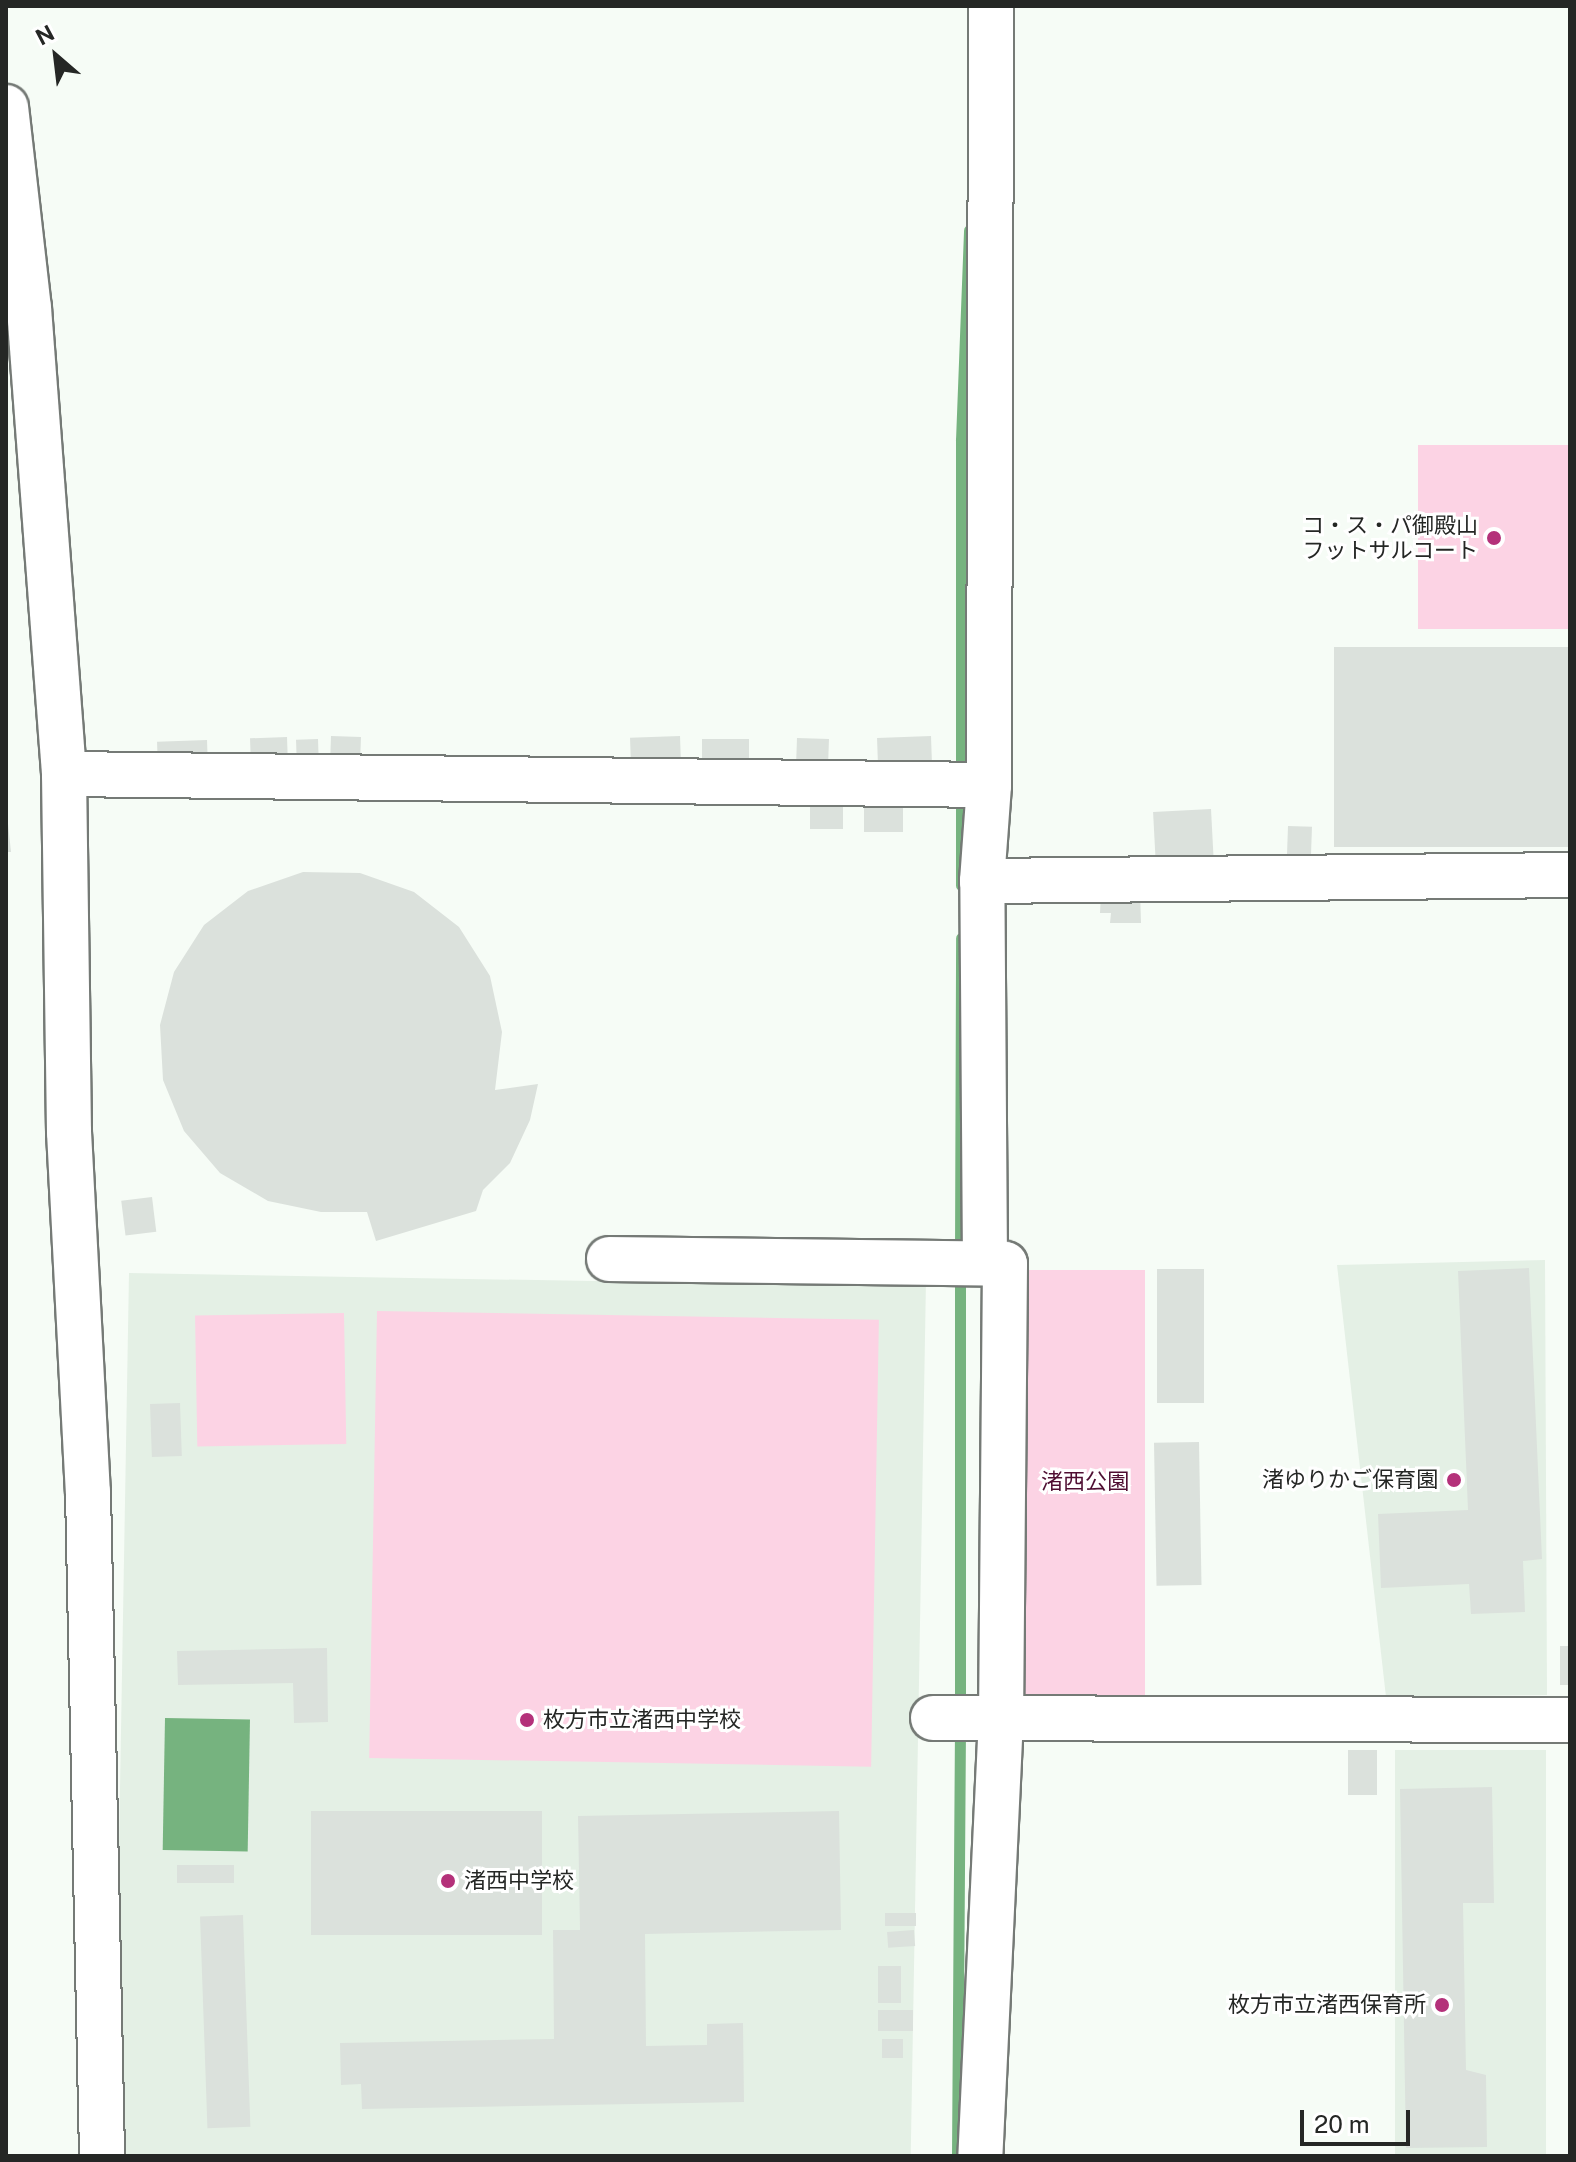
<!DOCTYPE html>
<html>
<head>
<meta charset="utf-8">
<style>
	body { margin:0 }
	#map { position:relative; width:1576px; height:2162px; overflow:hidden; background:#f6fcf6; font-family:"Public Sans","Noto Sans JP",sans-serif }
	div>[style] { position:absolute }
	.built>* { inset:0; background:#e4f0e5; transform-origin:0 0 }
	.green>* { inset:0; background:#fcd3e4; transform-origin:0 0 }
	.water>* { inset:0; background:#76b37f; transform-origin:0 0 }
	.stream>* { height:11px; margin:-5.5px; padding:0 5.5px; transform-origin:5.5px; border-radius:5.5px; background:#76b37f }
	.building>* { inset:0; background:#dbe1dc; transform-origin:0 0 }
	.roads { filter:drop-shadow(2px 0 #757a76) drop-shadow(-2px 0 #757a76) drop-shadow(0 2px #757a76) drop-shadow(0 -2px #757a76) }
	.minor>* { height:44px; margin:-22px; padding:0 22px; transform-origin:22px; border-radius:22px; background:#fff }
	.dots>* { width:22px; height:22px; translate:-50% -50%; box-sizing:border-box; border:4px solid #fff; border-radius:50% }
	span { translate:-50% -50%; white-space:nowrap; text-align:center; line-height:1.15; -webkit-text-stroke:6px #fff; paint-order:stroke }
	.poi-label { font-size:22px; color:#252725 }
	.right { translate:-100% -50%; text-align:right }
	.left { translate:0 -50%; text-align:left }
	.park-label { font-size:22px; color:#4f0e32 }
	.frame { position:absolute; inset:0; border:8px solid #252725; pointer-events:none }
	.north { position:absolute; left:16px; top:16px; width:80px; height:80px; -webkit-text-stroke:6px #fff; paint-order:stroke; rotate:332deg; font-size:22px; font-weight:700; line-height:32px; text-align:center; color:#252725 }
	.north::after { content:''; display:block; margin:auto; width:28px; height:36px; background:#252725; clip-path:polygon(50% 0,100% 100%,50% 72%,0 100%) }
	.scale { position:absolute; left:1300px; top:2110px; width:110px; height:36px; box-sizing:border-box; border:4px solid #252725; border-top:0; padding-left:10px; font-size:24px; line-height:28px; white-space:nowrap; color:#252725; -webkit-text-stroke:6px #fff; paint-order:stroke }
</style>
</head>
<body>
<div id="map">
	<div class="built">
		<i style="clip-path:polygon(1545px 1260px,1547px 1695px,1386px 1697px,1337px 1265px)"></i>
		<i style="left:129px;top:1273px;width:797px;height:883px;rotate:1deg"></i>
		<i style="left:1395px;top:1750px;width:151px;height:406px"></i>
	</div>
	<div class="green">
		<i style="left:1570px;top:445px;width:184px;height:152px;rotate:90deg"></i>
		<i style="left:1025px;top:1270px;width:120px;height:425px"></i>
		<i style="left:377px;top:1311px;width:502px;height:447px;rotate:1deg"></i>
		<i style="left:344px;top:1313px;width:131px;height:149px;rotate:89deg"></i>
	</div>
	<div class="water">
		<i style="left:165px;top:1718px;width:85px;height:132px;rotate:1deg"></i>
	</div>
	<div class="stream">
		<i style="left:961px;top:777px;width:337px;rotate:-90deg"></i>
		<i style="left:961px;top:440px;width:210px;rotate:-87.8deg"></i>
		<i style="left:961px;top:885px;width:91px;rotate:-90deg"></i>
		<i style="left:960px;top:1253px;width:315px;rotate:-89.8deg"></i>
		<i style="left:960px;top:1709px;width:439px;rotate:-90deg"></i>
		<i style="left:957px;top:2156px;width:430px;rotate:-89.6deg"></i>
	</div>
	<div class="building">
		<i style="left:1570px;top:647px;width:200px;height:236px;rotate:90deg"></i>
		<i style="left:331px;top:736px;width:30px;height:28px;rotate:2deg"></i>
		<i style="left:680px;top:736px;width:30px;height:50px;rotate:88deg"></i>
		<i style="left:931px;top:736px;width:32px;height:54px;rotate:88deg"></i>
		<i style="left:287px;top:737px;width:28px;height:37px;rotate:88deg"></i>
		<i style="left:797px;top:738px;width:32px;height:25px;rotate:2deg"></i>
		<i style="left:318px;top:739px;width:28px;height:22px;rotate:88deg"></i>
		<i style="left:749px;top:739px;width:27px;height:47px;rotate:90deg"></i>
		<i style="left:207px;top:740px;width:25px;height:50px;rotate:88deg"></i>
		<i style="left:810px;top:797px;width:33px;height:32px"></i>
		<i style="left:864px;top:801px;width:39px;height:31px"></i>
		<i style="clip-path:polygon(6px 805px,11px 852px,6px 852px)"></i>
		<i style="left:1211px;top:809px;width:52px;height:58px;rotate:87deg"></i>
		<i style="left:1288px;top:826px;width:24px;height:32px;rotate:2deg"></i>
		<i style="clip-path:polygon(303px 872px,360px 873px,414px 892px,459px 927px,490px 976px,502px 1032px,495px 1090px,538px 1084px,530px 1120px,510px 1163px,483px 1190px,476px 1211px,376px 1241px,367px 1212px,321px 1212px,268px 1201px,220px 1173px,184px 1131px,163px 1080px,160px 1025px,174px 972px,204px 925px,248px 891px)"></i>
		<i style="clip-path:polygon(1140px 891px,1141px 923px,1110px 923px,1111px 913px,1100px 913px,1101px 892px)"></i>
		<i style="left:152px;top:1197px;width:35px;height:31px;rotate:83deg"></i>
		<i style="clip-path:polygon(1529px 1268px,1542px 1559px,1523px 1561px,1525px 1612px,1471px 1614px,1469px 1584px,1381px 1588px,1378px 1514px,1468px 1510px,1458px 1271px)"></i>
		<i style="left:1157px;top:1269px;width:47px;height:134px"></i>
		<i style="left:180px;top:1403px;width:53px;height:30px;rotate:88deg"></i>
		<i style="left:1199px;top:1442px;width:143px;height:45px;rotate:89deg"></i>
		<i style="left:1560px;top:1646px;width:10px;height:39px"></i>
		<i style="clip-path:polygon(327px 1648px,328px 1722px,294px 1723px,293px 1683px,178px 1685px,177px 1651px)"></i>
		<i style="left:1348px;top:1750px;width:29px;height:45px"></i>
		<i style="clip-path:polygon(1492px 1787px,1494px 1903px,1463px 1903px,1466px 2070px,1486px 2075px,1487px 2147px,1406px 2148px,1400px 1789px)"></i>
		<i style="left:542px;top:1811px;width:124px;height:231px;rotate:90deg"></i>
		<i style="clip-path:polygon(839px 1811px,841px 1930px,645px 1934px,646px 2046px,707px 2045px,707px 2024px,743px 2023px,744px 2102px,362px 2109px,361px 2084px,341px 2085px,340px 2043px,554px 2039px,553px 1930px,580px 1930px,578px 1816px)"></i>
		<i style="left:234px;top:1865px;width:18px;height:57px;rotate:90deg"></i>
		<i style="left:916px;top:1913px;width:13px;height:31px;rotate:90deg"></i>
		<i style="left:243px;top:1915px;width:212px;height:43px;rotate:88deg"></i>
		<i style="left:914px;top:1930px;width:16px;height:27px;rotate:86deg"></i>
		<i style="left:878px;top:1966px;width:23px;height:37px"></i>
		<i style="left:878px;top:2010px;width:35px;height:21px"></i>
		<i style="left:882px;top:2039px;width:21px;height:19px"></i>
	</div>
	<div class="roads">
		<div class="minor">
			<i style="left:6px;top:107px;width:202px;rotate:83.5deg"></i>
			<i style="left:29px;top:308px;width:467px;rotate:85.7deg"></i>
			<i style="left:64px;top:774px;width:358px;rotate:89.2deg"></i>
			<i style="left:69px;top:1132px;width:361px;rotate:87deg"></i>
			<i style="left:88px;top:1492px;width:664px;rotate:88.79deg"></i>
			<i style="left:64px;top:774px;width:925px;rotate:0.68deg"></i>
			<i style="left:982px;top:881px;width:588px;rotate:-0.58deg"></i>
			<i style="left:609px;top:1259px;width:396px;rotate:0.7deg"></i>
			<i style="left:1005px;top:1264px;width:454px;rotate:90.5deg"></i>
			<i style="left:1001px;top:1718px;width:439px;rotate:92.7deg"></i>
			<i style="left:985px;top:1263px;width:382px;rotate:-90.4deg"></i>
			<i style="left:982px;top:881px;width:96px;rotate:-85.8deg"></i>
			<i style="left:989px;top:785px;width:779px;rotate:-89.85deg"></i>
			<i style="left:933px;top:1718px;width:637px;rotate:0.18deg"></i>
		</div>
	</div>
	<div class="dots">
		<i style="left:1494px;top:538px;background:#b4317a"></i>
		<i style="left:1454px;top:1480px;background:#b4317a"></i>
		<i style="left:527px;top:1720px;background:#b4317a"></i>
		<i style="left:448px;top:1881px;background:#b4317a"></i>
		<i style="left:1442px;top:2005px;background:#b4317a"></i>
	</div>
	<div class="poi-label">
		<span class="right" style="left:1478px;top:538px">コ・ス・パ御殿山<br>フットサルコート</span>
		<span class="right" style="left:1438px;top:1480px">渚ゆりかご保育園</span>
		<span class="left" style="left:543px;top:1720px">枚方市立渚西中学校</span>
		<span class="left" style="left:464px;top:1881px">渚西中学校</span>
		<span class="right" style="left:1426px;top:2005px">枚方市立渚西保育所</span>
	</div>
	<div class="park-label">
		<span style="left:1085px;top:1482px">渚西公園</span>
	</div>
	<div class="frame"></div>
	<div class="north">N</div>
	<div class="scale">20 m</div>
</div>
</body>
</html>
